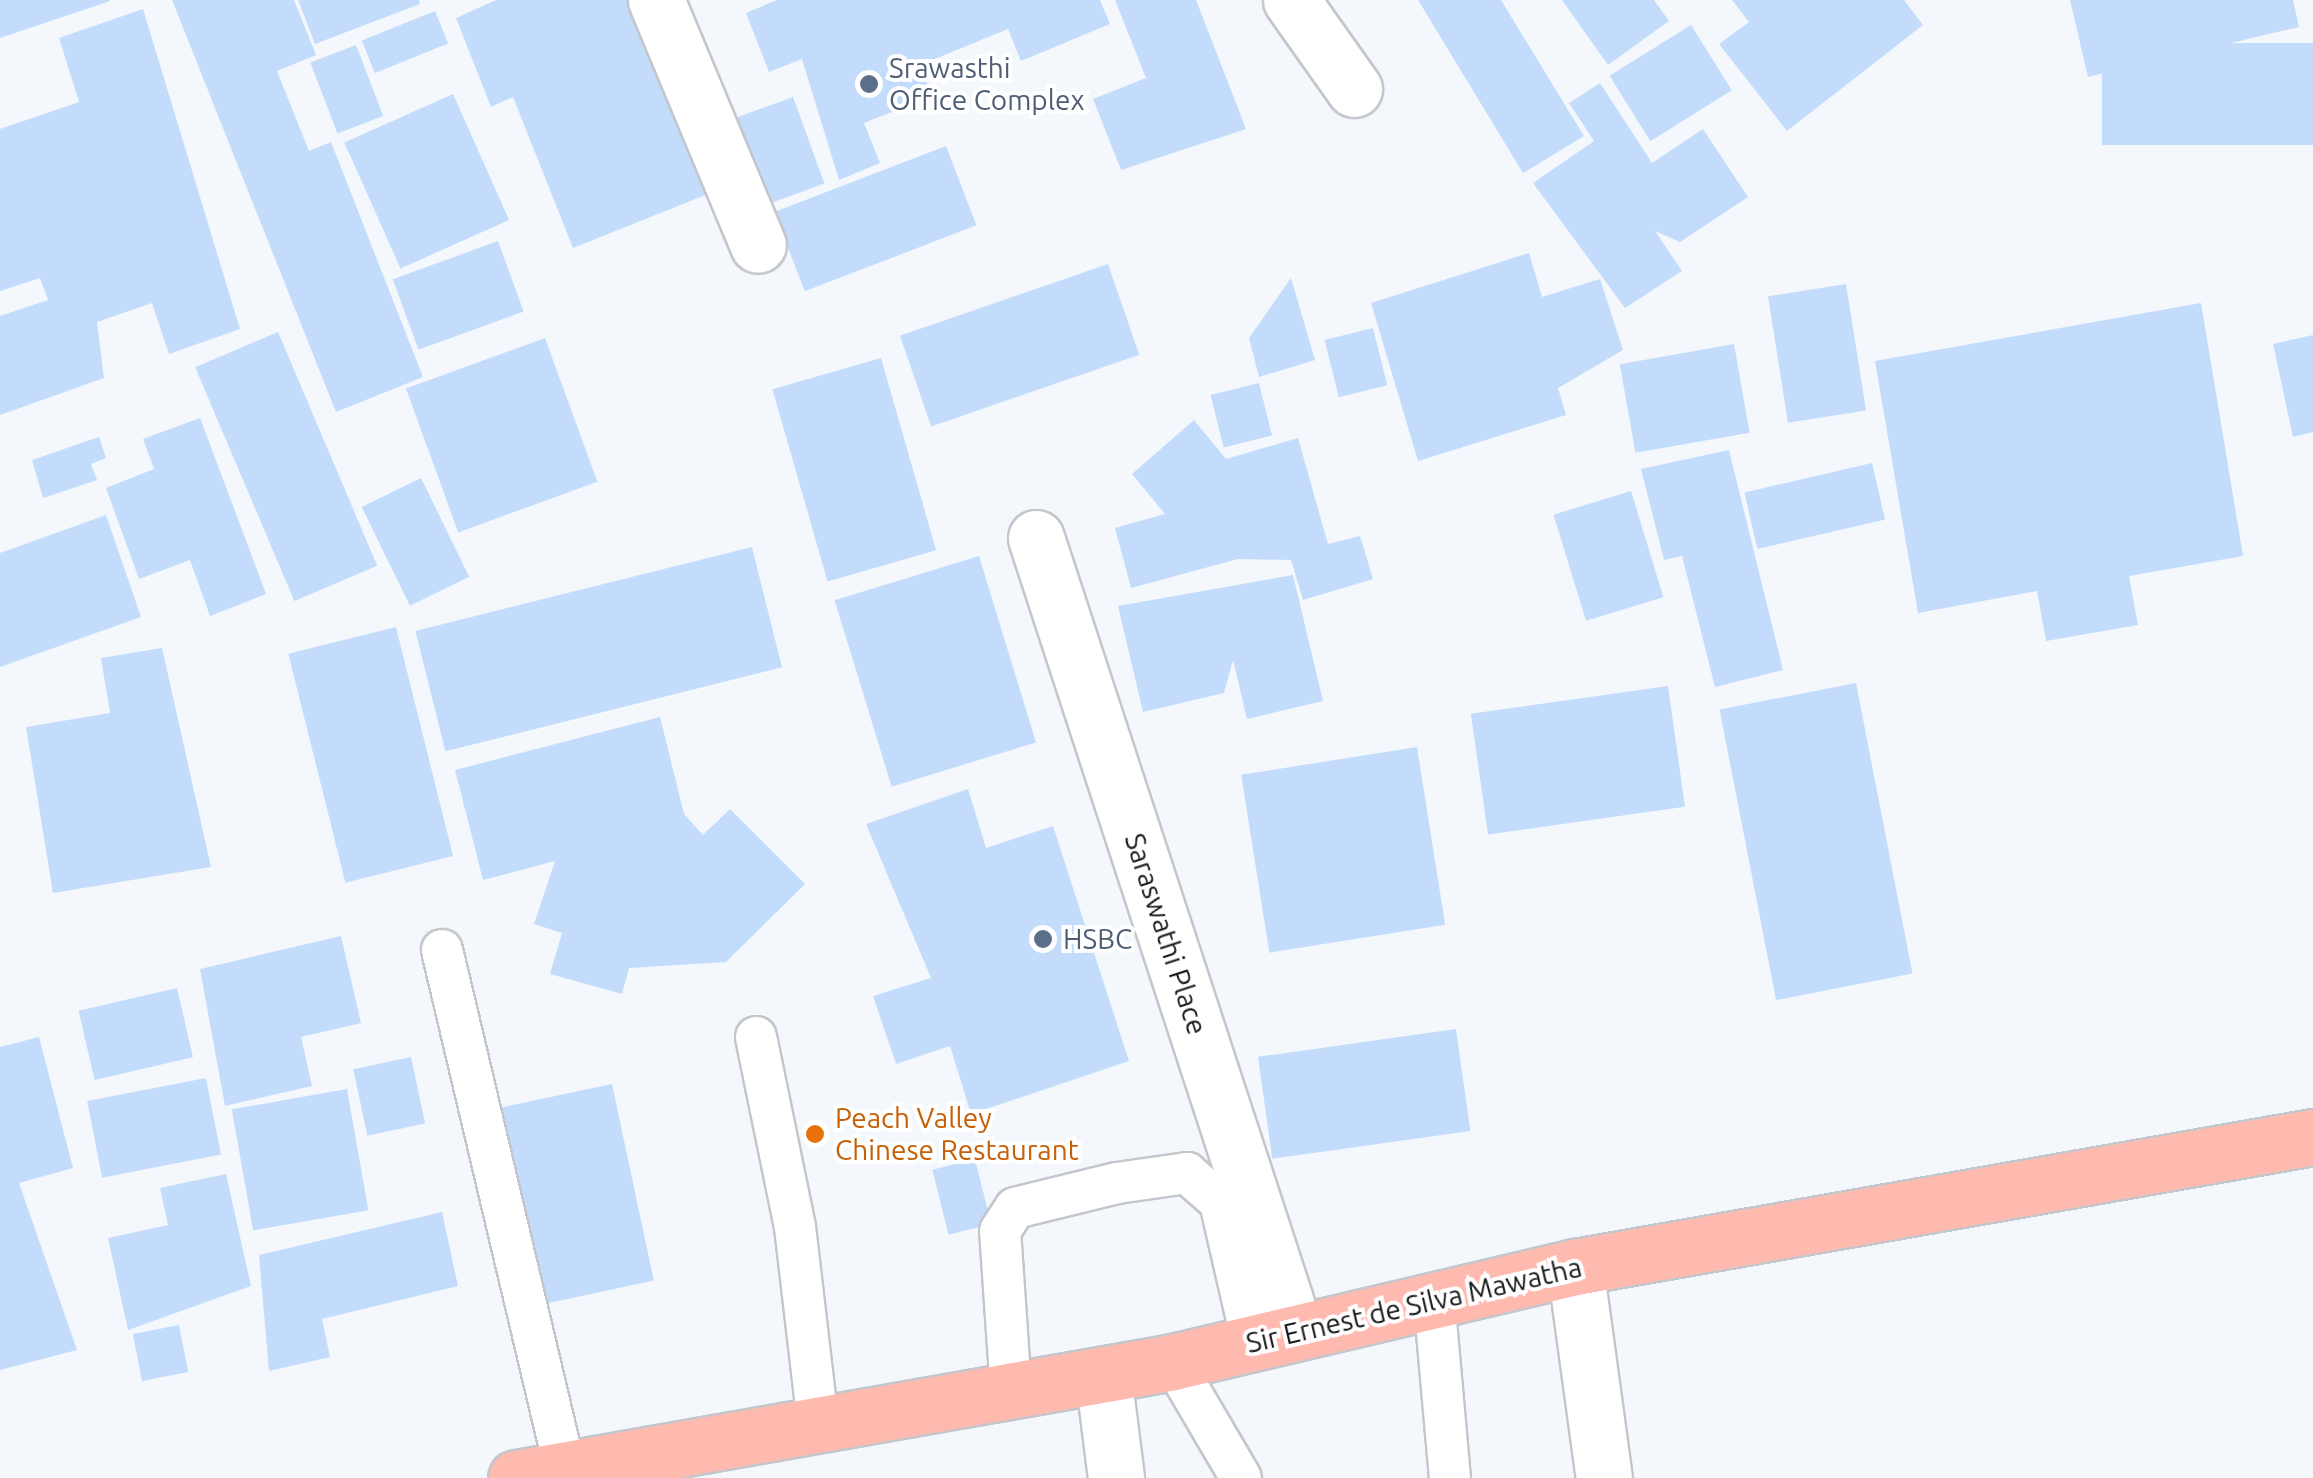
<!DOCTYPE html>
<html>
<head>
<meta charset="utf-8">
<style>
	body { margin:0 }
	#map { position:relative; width:2313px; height:1478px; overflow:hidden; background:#f4f8fd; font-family:Ubuntu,sans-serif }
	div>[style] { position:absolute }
	.building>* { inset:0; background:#c3dcfb; transform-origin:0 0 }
	.roads { filter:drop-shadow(2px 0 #c3c6cb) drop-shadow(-2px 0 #c3c6cb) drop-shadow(0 2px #c3c6cb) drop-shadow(0 -2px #c3c6cb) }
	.lane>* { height:40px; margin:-20px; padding:0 20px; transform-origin:20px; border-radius:20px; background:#fff }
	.street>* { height:55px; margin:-27.5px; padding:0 27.5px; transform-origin:27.5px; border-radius:27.5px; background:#fff }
	.secondary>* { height:55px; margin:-27.5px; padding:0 27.5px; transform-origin:27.5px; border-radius:27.5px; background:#fff }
	.highway>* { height:55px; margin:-27.5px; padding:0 27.5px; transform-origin:27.5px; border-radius:27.5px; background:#ffbaaf }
	.dots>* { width:28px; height:28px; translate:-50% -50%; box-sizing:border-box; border:5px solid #fff; border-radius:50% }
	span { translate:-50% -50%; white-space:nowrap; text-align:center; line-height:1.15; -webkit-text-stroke:8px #fff; paint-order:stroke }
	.service-label { font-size:28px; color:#4e5e75 }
	.left { translate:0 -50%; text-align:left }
	.street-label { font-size:28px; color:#161719 }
	.food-label { font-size:28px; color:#c56008 }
</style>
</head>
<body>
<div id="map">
	<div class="building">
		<i style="clip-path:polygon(0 0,110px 0,110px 1px,0 38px)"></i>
		<i style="clip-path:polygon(172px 0,294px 0,316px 55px,277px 71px,309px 151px,331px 142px,423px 377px,336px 412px)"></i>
		<i style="clip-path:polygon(298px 0,419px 0,420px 4px,315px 44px)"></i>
		<i style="clip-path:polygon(496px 0,637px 0,713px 192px,573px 248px,513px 97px,491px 107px,456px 18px)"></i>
		<i style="clip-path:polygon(777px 0,1100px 0,1110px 24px,1021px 61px,1008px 29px,920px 65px,932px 96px,864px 123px,880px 163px,839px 180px,802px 59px,769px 72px,746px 13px)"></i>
		<i style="clip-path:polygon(1115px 0,1196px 0,1246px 129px,1121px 170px,1093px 99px,1146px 78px)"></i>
		<i style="clip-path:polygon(1418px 0,1501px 0,1584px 136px,1523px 173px)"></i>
		<i style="clip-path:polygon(1562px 0,1654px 0,1669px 21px,1608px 65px)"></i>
		<i style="clip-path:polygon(1732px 0,1904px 0,1923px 25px,1787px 131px,1719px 44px,1749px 22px)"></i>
		<i style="clip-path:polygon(2070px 0,2293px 0,2299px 27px,2088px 77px)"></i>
		<i style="clip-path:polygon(143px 9px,240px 329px,169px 354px,152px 303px,97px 322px,104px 378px,0 415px,0 316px,48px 300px,40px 278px,0 291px,0 129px,79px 102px,59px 38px)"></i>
		<i style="left:435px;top:11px;width:35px;height:79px;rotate:68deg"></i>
		<i style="left:1691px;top:25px;width:77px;height:96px;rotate:58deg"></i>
		<i style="left:2313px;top:43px;width:102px;height:211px;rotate:90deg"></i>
		<i style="left:356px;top:45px;width:76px;height:49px;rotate:69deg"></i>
		<i style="clip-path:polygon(1600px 83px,1652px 163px,1703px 129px,1748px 197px,1680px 242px,1655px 231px,1682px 271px,1625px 308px,1533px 183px,1594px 141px,1569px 103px)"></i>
		<i style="left:453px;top:94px;width:138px;height:119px;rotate:66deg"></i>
		<i style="left:793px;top:97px;width:92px;height:63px;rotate:70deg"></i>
		<i style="left:946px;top:146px;width:85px;height:184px;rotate:69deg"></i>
		<i style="left:498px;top:241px;width:75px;height:112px;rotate:70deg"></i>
		<i style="clip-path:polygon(1529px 253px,1542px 297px,1600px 279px,1623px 350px,1558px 388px,1566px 415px,1418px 461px,1371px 303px)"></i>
		<i style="left:1108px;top:264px;width:96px;height:220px;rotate:71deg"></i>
		<i style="clip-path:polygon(1291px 278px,1315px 360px,1259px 377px,1249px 338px)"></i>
		<i style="left:1846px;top:284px;width:128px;height:79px;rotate:81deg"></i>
		<i style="clip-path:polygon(2201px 303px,2243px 556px,2129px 576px,2138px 625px,2046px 641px,2037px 591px,1918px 613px,1875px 361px)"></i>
		<i style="left:1373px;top:328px;width:59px;height:50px;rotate:76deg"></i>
		<i style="left:278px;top:332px;width:254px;height:90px;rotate:67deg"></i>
		<i style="clip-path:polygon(2313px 335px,2313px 432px,2293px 437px,2273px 344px)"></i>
		<i style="left:545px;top:338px;width:153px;height:148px;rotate:70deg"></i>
		<i style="left:1734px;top:344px;width:90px;height:116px;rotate:80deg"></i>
		<i style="left:881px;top:358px;width:200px;height:113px;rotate:74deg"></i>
		<i style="left:1259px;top:383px;width:54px;height:50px;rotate:76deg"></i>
		<i style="clip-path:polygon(200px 418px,266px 594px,210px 616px,190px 560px,139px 579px,106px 488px,154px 469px,143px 439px)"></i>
		<i style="clip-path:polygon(1194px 420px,1226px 459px,1298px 438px,1328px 544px,1360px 536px,1373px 579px,1303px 600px,1291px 560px,1238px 559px,1131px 588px,1115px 528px,1165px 514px,1132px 474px)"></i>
		<i style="clip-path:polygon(99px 437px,106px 458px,91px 464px,97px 480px,43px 498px,32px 460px)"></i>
		<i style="clip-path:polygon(1729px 450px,1783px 670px,1715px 687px,1682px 556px,1664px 560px,1641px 469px)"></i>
		<i style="left:1872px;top:463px;width:58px;height:131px;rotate:77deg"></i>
		<i style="left:421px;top:478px;width:110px;height:66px;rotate:64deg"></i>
		<i style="left:1631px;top:491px;width:111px;height:81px;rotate:73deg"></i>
		<i style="clip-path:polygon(106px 515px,141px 617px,0 667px,0 553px)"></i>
		<i style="left:752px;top:547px;width:124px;height:347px;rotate:76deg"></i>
		<i style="left:979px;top:556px;width:195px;height:151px;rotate:73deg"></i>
		<i style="clip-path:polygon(1293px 575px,1323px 701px,1247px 719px,1233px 660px,1224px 693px,1143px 712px,1118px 606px)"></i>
		<i style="left:396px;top:627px;width:236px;height:111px;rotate:76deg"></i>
		<i style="clip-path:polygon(162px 648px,211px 867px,53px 893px,26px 727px,110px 713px,101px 658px)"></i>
		<i style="left:1856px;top:683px;width:296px;height:139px;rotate:79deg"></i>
		<i style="left:1668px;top:686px;width:122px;height:199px;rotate:82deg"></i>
		<i style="clip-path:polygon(660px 717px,684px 814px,703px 835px,730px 809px,805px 884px,726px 962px,629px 968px,622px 994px,550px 974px,562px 933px,534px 924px,555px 861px,483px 880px,455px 770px)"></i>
		<i style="left:1417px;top:747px;width:180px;height:178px;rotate:81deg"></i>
		<i style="clip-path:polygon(968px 789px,986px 848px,1053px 826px,1129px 1061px,971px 1114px,950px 1046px,896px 1064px,873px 996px,931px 978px,866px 824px)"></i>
		<i style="clip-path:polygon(341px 936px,361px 1023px,301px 1037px,312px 1086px,225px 1106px,200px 969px)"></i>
		<i style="left:177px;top:988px;width:71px;height:101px;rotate:77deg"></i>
		<i style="left:1456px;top:1029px;width:103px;height:200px;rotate:82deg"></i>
		<i style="clip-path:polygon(39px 1037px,73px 1168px,19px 1183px,77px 1350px,0 1370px,0 1047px)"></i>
		<i style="left:411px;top:1057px;width:68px;height:59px;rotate:78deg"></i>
		<i style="left:206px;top:1078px;width:78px;height:121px;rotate:79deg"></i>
		<i style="left:612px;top:1084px;width:201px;height:124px;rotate:78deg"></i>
		<i style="left:347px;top:1089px;width:123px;height:117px;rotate:80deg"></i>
		<i style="left:975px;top:1159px;width:67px;height:44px;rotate:76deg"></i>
		<i style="clip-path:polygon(226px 1174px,251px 1286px,128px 1330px,108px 1238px,168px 1225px,160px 1188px)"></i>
		<i style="clip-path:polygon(442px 1212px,458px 1286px,322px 1319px,330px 1357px,269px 1371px,259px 1255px)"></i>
		<i style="left:179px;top:1325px;width:48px;height:47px;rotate:79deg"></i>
	</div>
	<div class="roads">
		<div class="lane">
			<i style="left:442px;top:950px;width:529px;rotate:76.67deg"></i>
			<i style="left:756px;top:1037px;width:194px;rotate:78.4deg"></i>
			<i style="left:795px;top:1227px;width:196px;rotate:83.3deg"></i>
			<i style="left:1434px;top:1299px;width:180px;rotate:84.9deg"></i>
			<i style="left:1173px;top:1362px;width:134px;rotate:59.6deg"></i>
			<i style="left:1011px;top:1391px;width:160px;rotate:-93.9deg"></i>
			<i style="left:1000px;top:1231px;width:27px;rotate:-57deg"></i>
			<i style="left:1015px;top:1208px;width:105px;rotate:-13.8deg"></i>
			<i style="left:1117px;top:1183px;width:71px;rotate:-8.1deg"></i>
			<i style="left:1187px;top:1173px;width:44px;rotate:41.3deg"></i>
			<i style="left:1220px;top:1202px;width:144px;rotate:77.1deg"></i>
		</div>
		<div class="street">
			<i style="left:656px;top:0;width:265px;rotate:67.4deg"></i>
			<i style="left:1291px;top:0;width:109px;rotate:54.7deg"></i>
			<i style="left:1036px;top:538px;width:834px;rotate:71.91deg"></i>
			<i style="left:1103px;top:1375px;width:104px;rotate:82.8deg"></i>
		</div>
		<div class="secondary">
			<i style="left:1575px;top:1267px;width:213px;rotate:82.2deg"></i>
		</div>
		<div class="highway">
			<i style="left:516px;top:1478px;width:667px;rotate:-10.01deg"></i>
			<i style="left:1173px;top:1362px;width:413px;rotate:-13.3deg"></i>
			<i style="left:1575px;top:1267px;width:749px;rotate:-9.99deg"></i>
		</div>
	</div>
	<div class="dots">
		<i style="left:869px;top:84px;background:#5c6f8a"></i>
		<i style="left:1043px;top:939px;background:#5c6f8a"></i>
		<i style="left:815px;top:1134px;background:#e8710a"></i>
	</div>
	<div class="service-label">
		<span class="left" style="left:889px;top:84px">Srawasthi<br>Office Complex</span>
		<span class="left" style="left:1063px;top:939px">HSBC</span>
	</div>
	<div class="street-label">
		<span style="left:1166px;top:934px;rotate:72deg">Saraswathi Place</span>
		<span style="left:1414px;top:1305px;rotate:-13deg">Sir Ernest de Silva Mawatha</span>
	</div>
	<div class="food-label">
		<span class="left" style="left:835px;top:1134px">Peach Valley<br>Chinese Restaurant</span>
	</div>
</div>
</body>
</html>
